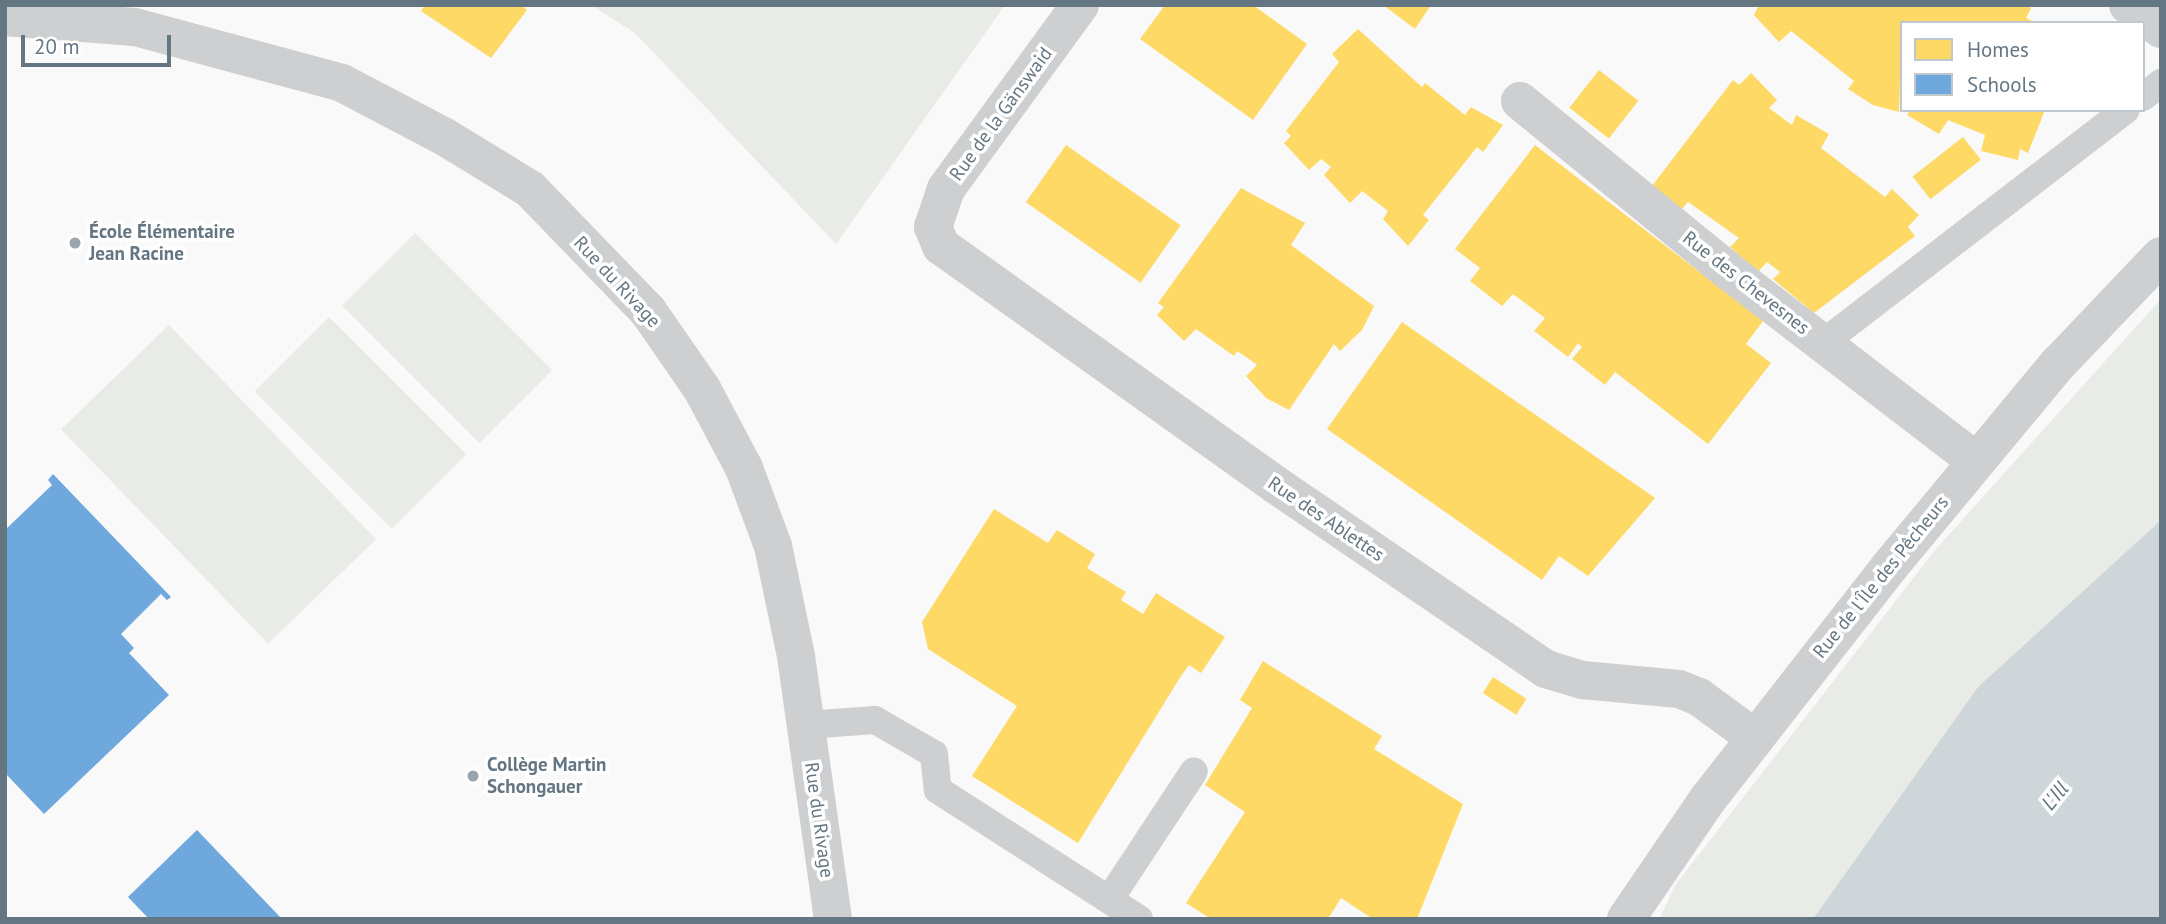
<!DOCTYPE html>
<html>
<head>
<meta charset="utf-8">
<style>
	body { margin:0 }
	#map { position:relative; width:2166px; height:924px; overflow:hidden; background:#f9f9f9; font-family:"PT Sans",sans-serif }
	div>[style] { position:absolute }
	.green>* { inset:0; background:#e8ebe6; transform-origin:0 0 }
	.water>* { inset:0; background:#ced6d9 }
	.homes>* { inset:0; background:#ffd966; transform-origin:0 0 }
	.schools>* { inset:0; background:#6fa8dc }
	.service>* { height:28px; margin:-14px; padding:0 14px; transform-origin:14px; border-radius:14px; background:#cecfd0 }
	.minor>* { height:38px; margin:-19px; padding:0 19px; transform-origin:19px; border-radius:19px; background:#cecfd0 }
	.dots>* { width:19px; height:19px; translate:-50% -50%; box-sizing:border-box; border:4px solid #fff; border-radius:50% }
	span { translate:-50% -50%; white-space:nowrap; text-align:center; line-height:1.15; -webkit-text-stroke:7px #fff; paint-order:stroke }
	.street-label { font-size:19px; color:#657683 }
	.poi-label { font-size:19px; color:#657683; font-weight:700 }
	.left { translate:0 -50%; text-align:left }
	.water-label { font-size:21px; color:#60757c; font-style:italic }
	.frame { position:absolute; inset:0; border:7px solid #657683; pointer-events:none }
	.legend { position:absolute; left:1900px; top:21px; width:245px; height:91px; box-sizing:border-box; background:#fff; border:2px solid #c1c8cd; margin:0; padding:9px 12px; list-style:none; font-size:21px; color:#657683 }
	.legend li { display:flex; align-items:center; gap:14px; height:35px }
	.legend b { width:35px; border:2px solid #c1c8cd }
	.scale { position:absolute; left:21px; top:35px; width:150px; height:32px; box-sizing:border-box; border:4px solid #657683; border-top:0; padding-left:9px; font-size:21px; line-height:24px; white-space:nowrap; color:#657683; -webkit-text-stroke:5px #fff; paint-order:stroke }
</style>
</head>
<body>
<div id="map">
	<div class="green">
		<i style="clip-path:polygon(591px 5px,1005px 5px,836px 244px,635px 33px)"></i>
		<i style="left:415px;top:233px;width:194px;height:103px;rotate:45deg"></i>
		<i style="clip-path:polygon(2161px 299px,2161px 520px,1978px 687px,1813px 919px,1659px 919px,1676px 884px,1936px 549px)"></i>
		<i style="left:329px;top:317px;width:194px;height:105px;rotate:45deg"></i>
		<i style="left:169px;top:325px;width:298px;height:150px;rotate:46deg"></i>
	</div>
	<div class="water">
		<i style="clip-path:polygon(2161px 520px,2161px 919px,1813px 919px,1978px 687px)"></i>
	</div>
	<div class="homes">
		<i style="clip-path:polygon(425px 5px,521px 5px,527px 10px,491px 58px,421px 11px)"></i>
		<i style="clip-path:polygon(1165px 5px,1253px 5px,1307px 44px,1253px 120px,1140px 39px)"></i>
		<i style="clip-path:polygon(1383px 5px,1431px 5px,1415px 29px)"></i>
		<i style="clip-path:polygon(1759px 5px,2026px 5px,2031px 8px,2026px 18px,2037px 23px,1902px 23px,1899px 112px,1873px 105px,1848px 89px,1854px 81px,1791px 31px,1779px 42px,1754px 15px)"></i>
		<i style="clip-path:polygon(1358px 29px,1422px 87px,1425px 83px,1465px 115px,1471px 107px,1503px 125px,1483px 152px,1477px 147px,1423px 215px,1429px 220px,1408px 246px,1383px 219px,1388px 211px,1362px 191px,1350px 203px,1324px 175px,1331px 167px,1321px 159px,1309px 170px,1284px 143px,1291px 136px,1286px 131px,1339px 62px,1332px 54px)"></i>
		<i style="left:1599px;top:70px;width:50px;height:48px;rotate:38deg"></i>
		<i style="clip-path:polygon(1751px 73px,1777px 100px,1769px 108px,1792px 125px,1796px 115px,1829px 134px,1821px 148px,1885px 197px,1892px 189px,1919px 215px,1908px 227px,1915px 236px,1814px 313px,1773px 279px,1780px 272px,1767px 262px,1758px 272px,1730px 247px,1739px 238px,1688px 202px,1681px 210px,1652px 186px,1733px 80px,1739px 85px)"></i>
		<i style="clip-path:polygon(1910px 110px,2045px 110px,2028px 153px,2020px 149px,2018px 160px,1981px 151px,1985px 135px,1948px 120px,1939px 134px,1907px 115px)"></i>
		<i style="left:1963px;top:137px;width:29px;height:64px;rotate:52deg"></i>
		<i style="left:1066px;top:145px;width:140px;height:70px;rotate:35deg"></i>
		<i style="clip-path:polygon(1535px 145px,1763px 321px,1746px 344px,1771px 363px,1708px 444px,1615px 372px,1605px 385px,1572px 359px,1582px 347px,1578px 343px,1568px 357px,1538px 334px,1534px 331px,1545px 318px,1513px 294px,1502px 306px,1470px 281px,1480px 268px,1455px 249px)"></i>
		<i style="clip-path:polygon(1241px 188px,1305px 223px,1291px 245px,1374px 306px,1362px 330px,1340px 351px,1334px 344px,1289px 410px,1266px 398px,1246px 376px,1257px 365px,1249px 359px,1237px 351px,1234px 356px,1196px 329px,1184px 341px,1157px 315px,1164px 307px,1158px 303px)"></i>
		<i style="clip-path:polygon(1402px 322px,1655px 498px,1588px 576px,1559px 556px,1542px 580px,1327px 429px)"></i>
		<i style="clip-path:polygon(994px 509px,1048px 543px,1057px 530px,1095px 554px,1087px 568px,1126px 592px,1121px 600px,1143px 614px,1156px 593px,1225px 637px,1201px 673px,1189px 665px,1181px 676px,1078px 843px,972px 776px,1017px 706px,928px 649px,922px 622px)"></i>
		<i style="clip-path:polygon(1263px 661px,1382px 736px,1374px 749px,1463px 804px,1417px 919px,1373px 919px,1341px 898px,1328px 919px,1211px 919px,1186px 903px,1245px 812px,1205px 785px,1252px 708px,1240px 700px)"></i>
		<i style="left:1493px;top:677px;width:40px;height:19px;rotate:33deg"></i>
	</div>
	<div class="schools">
		<i style="clip-path:polygon(53px 474px,171px 597px,167px 600px,161px 594px,121px 634px,134px 648px,129px 653px,169px 695px,44px 814px,5px 773px,5px 530px,52px 485px,48px 480px)"></i>
		<i style="clip-path:polygon(197px 830px,282px 919px,149px 919px,128px 897px)"></i>
	</div>
	<div class="service">
		<i style="left:2143px;top:97px;width:23px;rotate:-38deg"></i>
		<i style="left:1823px;top:343px;width:382px;rotate:-37.6deg"></i>
		<i style="left:806px;top:725px;width:69px;rotate:-4.1deg"></i>
		<i style="left:875px;top:720px;width:68px;rotate:30deg"></i>
		<i style="left:934px;top:754px;width:36px;rotate:84deg"></i>
		<i style="left:938px;top:790px;width:239px;rotate:32.7deg"></i>
		<i style="left:1109px;top:900px;width:154px;rotate:-56.6deg"></i>
	</div>
	<div class="minor">
		<i style="left:1080px;top:5px;width:228px;rotate:126.1deg"></i>
		<i style="left:946px;top:189px;width:40px;rotate:108.9deg"></i>
		<i style="left:933px;top:227px;width:21px;rotate:67deg"></i>
		<i style="left:941px;top:246px;width:412px;rotate:35.5deg"></i>
		<i style="left:1276px;top:485px;width:327px;rotate:34.3deg"></i>
		<i style="left:1546px;top:669px;width:39px;rotate:17deg"></i>
		<i style="left:1583px;top:680px;width:96px;rotate:5.4deg"></i>
		<i style="left:1679px;top:689px;width:22px;rotate:22deg"></i>
		<i style="left:1699px;top:697px;width:69px;rotate:36.2deg"></i>
		<i style="left:2128px;top:5px;width:41px;rotate:36deg"></i>
		<i style="left:5px;top:17px;width:130px;rotate:4.4deg"></i>
		<i style="left:135px;top:27px;width:214px;rotate:15.1deg"></i>
		<i style="left:342px;top:83px;width:116px;rotate:27.7deg"></i>
		<i style="left:445px;top:137px;width:100px;rotate:31.5deg"></i>
		<i style="left:530px;top:189px;width:170px;rotate:46deg"></i>
		<i style="left:648px;top:311px;width:95px;rotate:55.3deg"></i>
		<i style="left:702px;top:389px;width:89px;rotate:62deg"></i>
		<i style="left:744px;top:468px;width:83px;rotate:69.6deg"></i>
		<i style="left:773px;top:546px;width:112px;rotate:78.2deg"></i>
		<i style="left:796px;top:656px;width:266px;rotate:82deg"></i>
		<i style="left:1520px;top:101px;width:267px;rotate:39.2deg"></i>
		<i style="left:1727px;top:270px;width:312px;rotate:37.5deg"></i>
		<i style="left:1626px;top:919px;width:145px;rotate:-55.7deg"></i>
		<i style="left:1708px;top:799px;width:296px;rotate:-52deg"></i>
		<i style="left:1890px;top:566px;width:263px;rotate:-50.3deg"></i>
		<i style="left:2058px;top:364px;width:149px;rotate:-46.4deg"></i>
	</div>
	<div class="dots">
		<i style="left:75px;top:243px;background:#99a4ac"></i>
		<i style="left:473px;top:776px;background:#99a4ac"></i>
	</div>
	<div class="street-label">
		<span style="left:1001px;top:114px;rotate:-54deg">Rue de la Gänswaid</span>
		<span style="left:617px;top:282px;rotate:47deg">Rue du Rivage</span>
		<span style="left:1746px;top:283px;rotate:38deg">Rue des Chevesnes</span>
		<span style="left:1326px;top:519px;rotate:34deg">Rue des Ablettes</span>
		<span style="left:1881px;top:577px;rotate:-51deg">Rue de l'Île des Pêcheurs</span>
		<span style="left:819px;top:820px;rotate:82deg">Rue du Rivage</span>
	</div>
	<div class="poi-label">
		<span class="left" style="left:89px;top:243px">École Élémentaire<br>Jean Racine</span>
		<span class="left" style="left:487px;top:776px">Collège Martin<br>Schongauer</span>
	</div>
	<div class="water-label">
		<span style="left:2055px;top:796px;rotate:-51deg">L'Ill</span>
	</div>
	<div class="frame"></div>
	<ul class="legend">
	<li><b style="height:19px;background:#ffd966"></b>Homes</li>
	<li><b style="height:19px;background:#6fa8dc"></b>Schools</li>
	</ul>
	<div class="scale">20 m</div>
</div>
</body>
</html>
